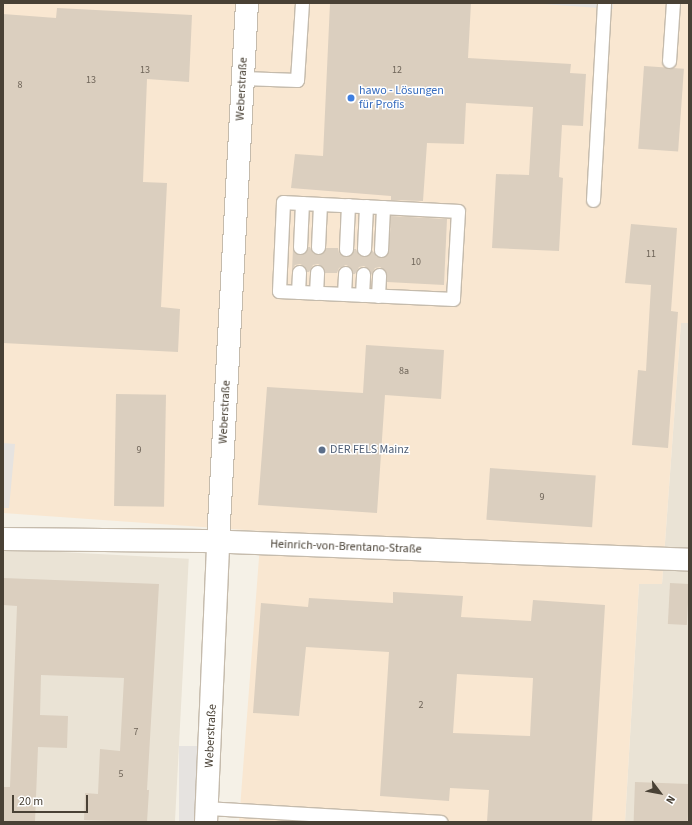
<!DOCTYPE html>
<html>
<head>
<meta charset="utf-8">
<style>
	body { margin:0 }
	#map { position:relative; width:692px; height:825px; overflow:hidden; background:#f5f1e7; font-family:"Source Sans 3",sans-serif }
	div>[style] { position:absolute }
	.residential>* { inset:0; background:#eae3d5; transform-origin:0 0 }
	.commercial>* { inset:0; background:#f9e7d1 }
	.parking>* { inset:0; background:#e6e3e0; transform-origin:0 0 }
	.building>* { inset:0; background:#dbcfbf; transform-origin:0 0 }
	.roads { filter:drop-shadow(1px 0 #c5bbac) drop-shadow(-1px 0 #c5bbac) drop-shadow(0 1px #c5bbac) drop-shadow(0 -1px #c5bbac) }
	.service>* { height:13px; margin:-6.5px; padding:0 6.5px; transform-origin:6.5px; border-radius:6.5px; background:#fff }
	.minor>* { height:22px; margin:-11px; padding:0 11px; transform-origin:11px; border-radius:11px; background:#fff }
	.dots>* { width:11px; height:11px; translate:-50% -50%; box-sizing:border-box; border:2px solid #fff; border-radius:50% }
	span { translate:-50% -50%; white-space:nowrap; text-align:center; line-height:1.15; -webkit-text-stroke:3px #fff; paint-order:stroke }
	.number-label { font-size:10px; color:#6e6458 }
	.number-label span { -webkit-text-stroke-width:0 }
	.street-label { font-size:12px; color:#494135 }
	.shop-label { font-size:12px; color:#366cbe }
	.left { translate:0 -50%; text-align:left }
	.service-label { font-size:12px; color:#4e5e75 }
	.frame { position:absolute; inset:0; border:4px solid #494135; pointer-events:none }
	.north { position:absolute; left:640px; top:773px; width:40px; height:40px; -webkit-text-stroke:3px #fff; paint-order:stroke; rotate:122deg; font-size:11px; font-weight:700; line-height:16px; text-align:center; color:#494135 }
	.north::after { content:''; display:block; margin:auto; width:14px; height:18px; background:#494135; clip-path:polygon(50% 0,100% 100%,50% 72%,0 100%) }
	.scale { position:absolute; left:12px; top:795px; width:76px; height:18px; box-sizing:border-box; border:2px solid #494135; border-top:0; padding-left:5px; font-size:12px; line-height:14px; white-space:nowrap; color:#494135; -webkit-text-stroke:3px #fff; paint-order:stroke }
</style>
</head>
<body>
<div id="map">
	<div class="residential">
		<i style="clip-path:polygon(681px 322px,689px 323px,689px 822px,625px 822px,639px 584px,662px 584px)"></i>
		<i style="left:3px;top:549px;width:186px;height:273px;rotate:3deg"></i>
	</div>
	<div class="commercial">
		<i style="clip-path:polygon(3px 3px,689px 3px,689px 323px,681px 323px,662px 584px,639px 584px,625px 822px,239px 822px,261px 531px,3px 513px)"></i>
	</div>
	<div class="parking">
		<i style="clip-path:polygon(529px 3px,613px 3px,613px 9px)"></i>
		<i style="clip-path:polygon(3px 443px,15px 444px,9px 508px,3px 508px)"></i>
		<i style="left:179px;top:746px;width:19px;height:76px"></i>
	</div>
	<div class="building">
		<i style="clip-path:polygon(330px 3px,471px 3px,468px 58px,571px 64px,570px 73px,586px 74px,583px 126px,562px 125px,559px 177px,563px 178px,559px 251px,492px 248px,496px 174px,529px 175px,533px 107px,466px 103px,464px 144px,427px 143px,423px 201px,391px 200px,391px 196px,291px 188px,295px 154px,323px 156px)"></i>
		<i style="clip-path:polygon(57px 8px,192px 15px,189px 82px,147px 79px,143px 182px,167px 183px,161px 307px,180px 309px,178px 352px,3px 343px,3px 14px,56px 18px)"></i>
		<i style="left:644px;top:66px;width:40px;height:83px;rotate:4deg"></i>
		<i style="clip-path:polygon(391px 216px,447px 219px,444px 285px,387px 282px,386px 272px,380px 267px,375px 268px,371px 275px,370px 270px,364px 266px,359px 267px,355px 274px,353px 274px,350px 267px,346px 265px,339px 268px,337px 273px,325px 273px,324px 268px,318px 264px,313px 265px,309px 272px,307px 272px,304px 266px,300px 264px,295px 265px,292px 270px,293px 249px,295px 253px,300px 255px,306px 252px,308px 247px,310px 247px,313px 253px,317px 255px,322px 254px,326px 248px,338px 248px,339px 253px,345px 257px,352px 254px,354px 249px,356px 249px,359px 255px,363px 257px,368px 256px,372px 250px,377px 257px,385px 257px,389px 250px)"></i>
		<i style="clip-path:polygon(631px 224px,677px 228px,671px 311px,678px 312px,668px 448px,632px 445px,638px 370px,646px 371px,651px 285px,625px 283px)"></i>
		<i style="clip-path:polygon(366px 345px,444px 350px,441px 399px,385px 395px,377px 513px,258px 505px,267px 387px,363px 393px)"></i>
		<i style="left:116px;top:394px;width:50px;height:112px;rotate:1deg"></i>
		<i style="left:490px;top:468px;width:106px;height:52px;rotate:4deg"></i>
		<i style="clip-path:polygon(3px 578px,159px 584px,147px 790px,149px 790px,147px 822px,84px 820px,85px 793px,98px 794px,100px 749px,120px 751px,124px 678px,41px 675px,40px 715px,68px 716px,67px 748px,38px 747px,35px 822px,3px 822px,3px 787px,10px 787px,17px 606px,3px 605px)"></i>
		<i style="left:670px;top:583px;width:19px;height:41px;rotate:3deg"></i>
		<i style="clip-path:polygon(evenodd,393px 592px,463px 596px,461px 617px,531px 621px,533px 600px,605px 605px,592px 822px,487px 822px,489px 790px,450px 788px,449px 801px,380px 796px,389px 652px,306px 647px,299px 716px,253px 713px,261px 603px,308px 607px,309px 598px,393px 603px,393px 592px,457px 674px,533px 678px,530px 736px,453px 733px,457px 674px)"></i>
		<i style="left:635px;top:782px;width:54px;height:39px;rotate:2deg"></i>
	</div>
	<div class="roads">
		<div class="service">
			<i style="left:669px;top:61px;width:58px;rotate:-86.1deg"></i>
			<i style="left:243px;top:78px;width:54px;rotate:2.1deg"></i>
			<i style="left:297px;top:80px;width:77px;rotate:-86.3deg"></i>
			<i style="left:593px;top:200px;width:197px;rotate:-86.8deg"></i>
			<i style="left:283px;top:202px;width:175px;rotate:2.9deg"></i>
			<i style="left:458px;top:211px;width:88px;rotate:93.3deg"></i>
			<i style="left:453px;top:299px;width:174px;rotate:-177.4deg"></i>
			<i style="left:279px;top:291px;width:89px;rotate:-87.4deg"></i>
			<i style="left:300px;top:247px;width:44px;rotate:-87.4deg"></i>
			<i style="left:318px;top:247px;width:43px;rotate:-87.3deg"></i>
			<i style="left:346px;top:249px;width:44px;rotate:-87.4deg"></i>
			<i style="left:364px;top:249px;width:43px;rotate:-87.3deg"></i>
			<i style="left:381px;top:250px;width:43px;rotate:-87.3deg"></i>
			<i style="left:298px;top:292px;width:20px;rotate:-87deg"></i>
			<i style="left:316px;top:293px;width:21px;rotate:-87deg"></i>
			<i style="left:344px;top:294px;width:21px;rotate:-87deg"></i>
			<i style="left:362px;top:295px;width:21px;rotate:-87deg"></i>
			<i style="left:378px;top:296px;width:21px;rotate:-87deg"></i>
			<i style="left:207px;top:808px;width:234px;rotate:3.4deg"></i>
		</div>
		<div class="minor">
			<i style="left:3px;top:539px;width:201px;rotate:0.6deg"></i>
			<i style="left:204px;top:541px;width:485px;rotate:2.2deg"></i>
			<i style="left:206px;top:822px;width:280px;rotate:-87.5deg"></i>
			<i style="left:218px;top:542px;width:540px;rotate:-86.92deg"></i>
		</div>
	</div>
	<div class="dots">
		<i style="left:351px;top:98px;background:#3f7fe0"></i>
		<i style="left:322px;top:450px;background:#5c6f8a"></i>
	</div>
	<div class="number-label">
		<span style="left:145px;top:71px">13</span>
		<span style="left:397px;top:71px">12</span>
		<span style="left:91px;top:81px">13</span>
		<span style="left:20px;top:86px">8</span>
		<span style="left:651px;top:255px">11</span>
		<span style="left:416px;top:263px">10</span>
		<span style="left:404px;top:372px">8a</span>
		<span style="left:139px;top:451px">9</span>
		<span style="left:542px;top:498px">9</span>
		<span style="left:421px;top:706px">2</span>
		<span style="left:136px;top:733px">7</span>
		<span style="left:121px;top:775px">5</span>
	</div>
	<div class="street-label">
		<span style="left:242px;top:89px;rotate:-87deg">Weberstraße</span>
		<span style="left:225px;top:412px;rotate:-87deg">Weberstraße</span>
		<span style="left:346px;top:547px;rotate:2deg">Heinrich-von-Brentano-Straße</span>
		<span style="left:211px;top:736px;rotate:-87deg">Weberstraße</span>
	</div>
	<div class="shop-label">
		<span class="left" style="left:359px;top:98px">hawo - Lösungen<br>für Profis</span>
	</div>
	<div class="service-label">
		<span class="left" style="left:330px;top:450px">DER FELS Mainz</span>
	</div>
	<div class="frame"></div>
	<div class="north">N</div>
	<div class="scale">20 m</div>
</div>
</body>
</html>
